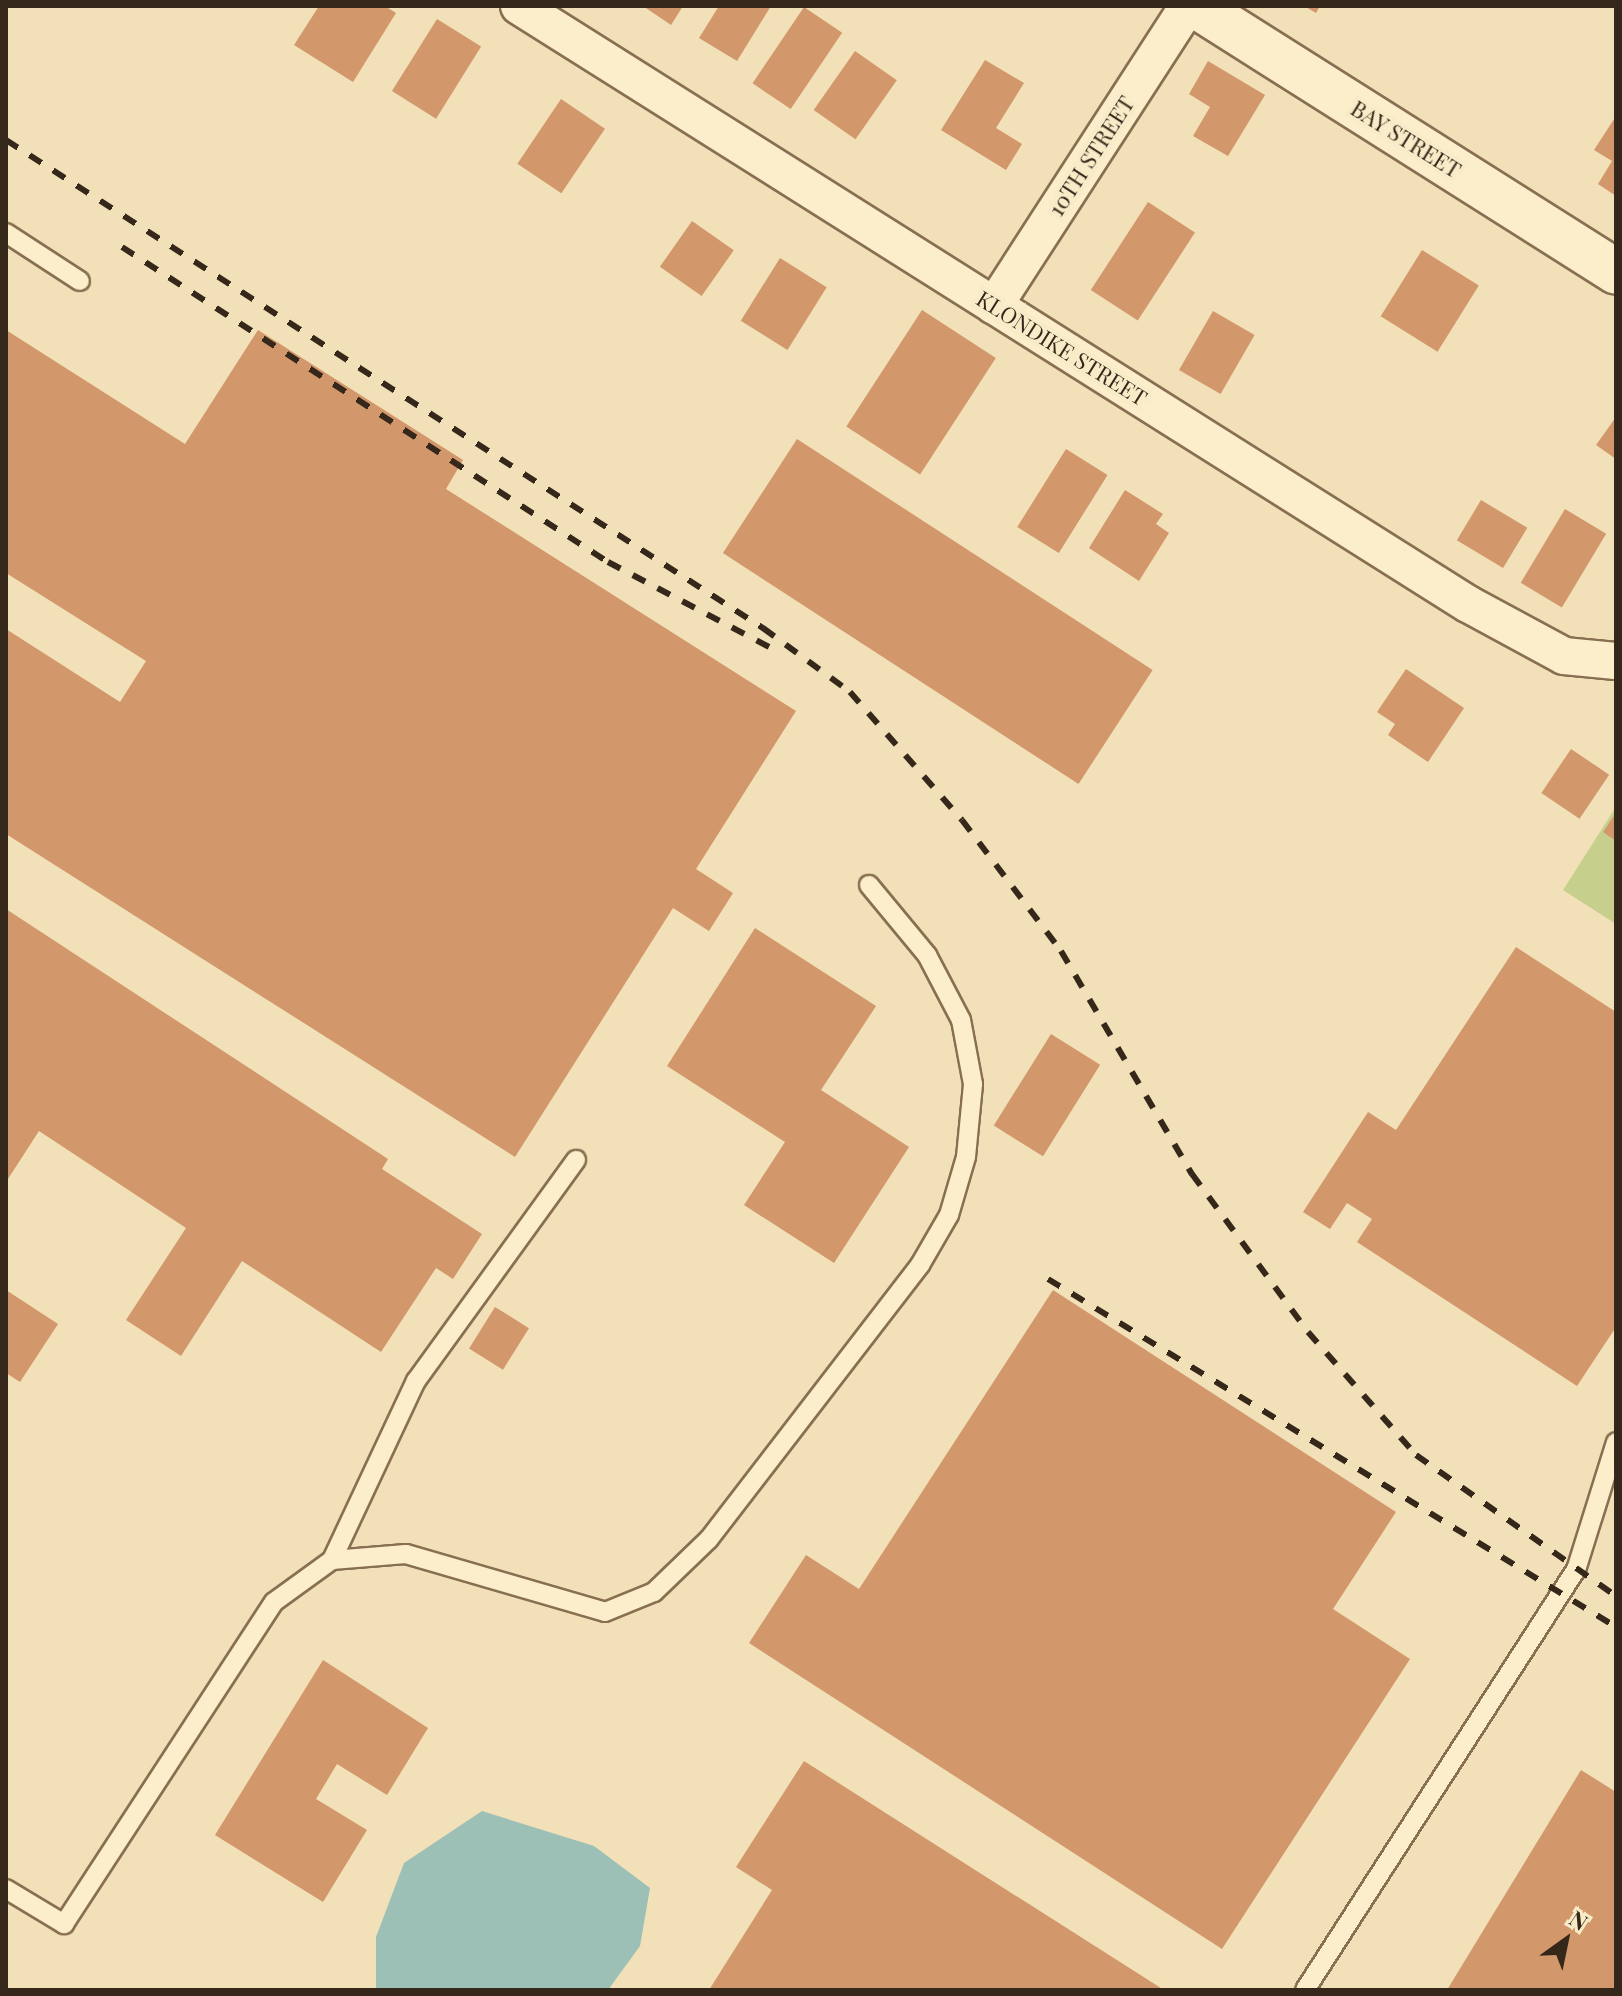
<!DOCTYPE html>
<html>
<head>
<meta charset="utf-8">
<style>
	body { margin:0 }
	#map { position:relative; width:1622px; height:1996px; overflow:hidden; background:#f1e0b8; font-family:"Playfair Display",serif }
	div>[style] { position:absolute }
	.green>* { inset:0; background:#c6cf8c }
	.water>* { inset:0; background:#9dc0b6 }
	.building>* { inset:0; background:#d2976a; transform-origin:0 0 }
	.roads { filter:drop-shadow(2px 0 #886f52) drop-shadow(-2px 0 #886f52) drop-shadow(0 2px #886f52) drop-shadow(0 -2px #886f52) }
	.service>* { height:18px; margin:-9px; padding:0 9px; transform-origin:9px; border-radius:9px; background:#fceecb }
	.minor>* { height:36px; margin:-18px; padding:0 18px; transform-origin:18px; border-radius:18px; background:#fceecb }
	.tertiary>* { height:44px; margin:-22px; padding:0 22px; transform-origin:22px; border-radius:22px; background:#fceecb }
	.rail>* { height:6px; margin-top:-3px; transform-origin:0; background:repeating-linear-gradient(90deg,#352719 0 14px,transparent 0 28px) }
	span { translate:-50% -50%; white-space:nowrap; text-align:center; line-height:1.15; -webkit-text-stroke:8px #f8ebc8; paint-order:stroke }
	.street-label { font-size:22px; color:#352719 }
	.frame { position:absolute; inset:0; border:8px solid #352719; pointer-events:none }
	.north { position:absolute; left:1526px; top:1900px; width:80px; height:80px; -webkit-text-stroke:6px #f8ebc8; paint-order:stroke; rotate:33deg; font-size:22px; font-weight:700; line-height:32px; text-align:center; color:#352719 }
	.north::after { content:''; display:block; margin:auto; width:28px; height:36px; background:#352719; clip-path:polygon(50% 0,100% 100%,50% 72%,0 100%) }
</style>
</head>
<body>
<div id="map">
	<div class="green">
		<i style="clip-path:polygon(1616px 807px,1616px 924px,1563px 890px)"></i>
	</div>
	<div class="water">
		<i style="clip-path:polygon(482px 1811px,594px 1846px,650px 1888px,640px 1946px,608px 1990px,376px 1990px,376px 1937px,404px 1863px)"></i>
	</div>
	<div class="building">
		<i style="clip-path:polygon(319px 6px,385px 6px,396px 13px,353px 82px,294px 45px)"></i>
		<i style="clip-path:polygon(643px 6px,683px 6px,671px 25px)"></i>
		<i style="clip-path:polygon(719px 6px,771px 6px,737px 61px,699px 38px)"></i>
		<i style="clip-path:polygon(1304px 6px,1320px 6px,1316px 13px)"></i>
		<i style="left:804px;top:7px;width:46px;height:92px;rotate:34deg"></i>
		<i style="left:437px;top:19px;width:52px;height:85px;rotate:32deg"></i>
		<i style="left:855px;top:51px;width:51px;height:72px;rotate:35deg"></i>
		<i style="clip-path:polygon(985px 60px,1024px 83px,996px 128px,1022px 144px,1006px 170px,941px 130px)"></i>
		<i style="clip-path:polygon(1208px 61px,1265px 95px,1228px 156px,1193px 136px,1210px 107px,1189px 94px)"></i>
		<i style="left:561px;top:99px;width:53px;height:78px;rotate:34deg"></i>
		<i style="clip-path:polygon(1616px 116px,1616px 196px,1598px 184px,1612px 161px,1594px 150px)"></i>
		<i style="left:1148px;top:202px;width:56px;height:105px;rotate:33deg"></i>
		<i style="left:692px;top:221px;width:51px;height:56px;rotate:35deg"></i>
		<i style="left:1422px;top:250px;width:67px;height:78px;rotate:32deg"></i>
		<i style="left:780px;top:258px;width:55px;height:74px;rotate:32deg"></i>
		<i style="left:922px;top:310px;width:88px;height:139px;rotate:33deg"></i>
		<i style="left:1213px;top:311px;width:48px;height:68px;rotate:30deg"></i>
		<i style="clip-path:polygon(6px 330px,185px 444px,258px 330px,463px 460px,446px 489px,796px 711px,696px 869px,733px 893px,709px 931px,673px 908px,515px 1157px,6px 834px,6px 629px,120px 702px,146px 661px,6px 573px)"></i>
		<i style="clip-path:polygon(1616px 417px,1616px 459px,1596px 445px)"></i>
		<i style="left:797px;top:439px;width:424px;height:136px;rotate:33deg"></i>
		<i style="left:1066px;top:449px;width:49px;height:92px;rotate:32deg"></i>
		<i style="clip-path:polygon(1125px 490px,1163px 514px,1156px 524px,1169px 533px,1139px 581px,1089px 548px)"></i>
		<i style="left:1481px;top:500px;width:54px;height:47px;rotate:31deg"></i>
		<i style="left:1565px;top:509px;width:48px;height:86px;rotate:31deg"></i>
		<i style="clip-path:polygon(1406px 669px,1464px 708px,1428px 762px,1388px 735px,1395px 724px,1377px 712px)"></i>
		<i style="left:1571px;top:749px;width:46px;height:53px;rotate:34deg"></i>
		<i style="clip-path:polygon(1616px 813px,1616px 841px,1603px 832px)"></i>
		<i style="clip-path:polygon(6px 909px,388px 1159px,382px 1169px,482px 1234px,453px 1279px,436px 1268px,381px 1352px,242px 1261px,181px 1356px,126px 1320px,186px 1228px,39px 1131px,6px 1182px)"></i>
		<i style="clip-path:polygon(755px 928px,876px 1006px,821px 1090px,909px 1147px,834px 1263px,744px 1205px,785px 1142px,667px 1066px)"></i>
		<i style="clip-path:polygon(1516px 947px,1616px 1012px,1616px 1327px,1577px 1386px,1357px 1242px,1372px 1219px,1347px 1203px,1330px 1229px,1303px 1212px,1368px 1112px,1396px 1130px)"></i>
		<i style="left:1051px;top:1034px;width:58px;height:108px;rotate:32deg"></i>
		<i style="clip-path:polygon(6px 1290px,58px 1324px,20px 1382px,6px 1373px)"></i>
		<i style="clip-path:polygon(1053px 1290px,1396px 1512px,1333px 1609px,1410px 1659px,1222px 1949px,749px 1643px,806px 1555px,859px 1589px)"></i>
		<i style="left:495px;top:1307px;width:40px;height:49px;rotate:32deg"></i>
		<i style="clip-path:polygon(323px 1660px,428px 1728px,387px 1795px,337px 1764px,316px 1799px,367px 1830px,323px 1902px,215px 1835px)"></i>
		<i style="clip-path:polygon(804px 1761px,1164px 1990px,709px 1990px,772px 1890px,736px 1867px)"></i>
		<i style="clip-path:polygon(1581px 1770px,1616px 1792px,1616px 1990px,1447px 1990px)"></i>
	</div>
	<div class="roads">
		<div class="service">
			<i style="left:6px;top:233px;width:88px;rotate:33deg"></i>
			<i style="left:332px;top:1560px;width:198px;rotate:-64.9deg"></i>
			<i style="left:416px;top:1381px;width:273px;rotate:-54.1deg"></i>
			<i style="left:6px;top:1889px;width:68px;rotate:31.1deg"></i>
			<i style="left:64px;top:1924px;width:384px;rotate:-56.9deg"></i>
			<i style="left:274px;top:1602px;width:72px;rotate:-35.9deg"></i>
			<i style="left:332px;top:1560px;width:74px;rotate:-4.6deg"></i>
			<i style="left:406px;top:1554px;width:207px;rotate:16.2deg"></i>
			<i style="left:605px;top:1612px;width:53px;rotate:-22.2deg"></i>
			<i style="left:654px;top:1592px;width:76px;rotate:-43.9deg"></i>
			<i style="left:709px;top:1539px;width:346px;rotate:-52.4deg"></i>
			<i style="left:920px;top:1265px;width:58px;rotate:-59.9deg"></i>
			<i style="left:949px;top:1215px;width:60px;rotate:-73.7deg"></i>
			<i style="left:966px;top:1157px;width:73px;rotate:-84.5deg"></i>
			<i style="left:973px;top:1084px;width:65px;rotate:-100.6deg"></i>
			<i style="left:961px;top:1020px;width:73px;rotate:-117.6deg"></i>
			<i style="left:927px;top:955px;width:91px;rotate:-129.6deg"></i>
			<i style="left:1305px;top:1990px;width:500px;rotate:-57.2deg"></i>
			<i style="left:1576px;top:1570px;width:134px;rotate:-72.6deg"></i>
		</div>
		<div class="minor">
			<i style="left:519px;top:6px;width:1122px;rotate:32.22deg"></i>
			<i style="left:1468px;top:604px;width:109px;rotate:28.4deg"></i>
			<i style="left:1564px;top:656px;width:52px;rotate:5.5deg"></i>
			<i style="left:994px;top:306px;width:357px;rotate:-57.1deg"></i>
		</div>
		<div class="tertiary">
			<i style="left:1196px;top:6px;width:497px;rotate:32.3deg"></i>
		</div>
	</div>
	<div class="rail">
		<i style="left:6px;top:140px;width:901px;rotate:32.81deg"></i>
		<i style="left:763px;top:628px;width:108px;rotate:36.3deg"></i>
		<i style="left:850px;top:692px;width:170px;rotate:48.8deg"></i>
		<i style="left:962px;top:820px;width:164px;rotate:52.9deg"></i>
		<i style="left:1061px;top:951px;width:259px;rotate:59.6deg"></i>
		<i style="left:1192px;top:1174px;width:196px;rotate:53.7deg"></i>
		<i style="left:1308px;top:1332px;width:164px;rotate:48.7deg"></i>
		<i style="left:1416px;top:1455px;width:245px;rotate:35.2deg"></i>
		<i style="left:122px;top:247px;width:579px;rotate:32.95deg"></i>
		<i style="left:608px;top:562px;width:191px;rotate:27.8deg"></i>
		<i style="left:1048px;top:1279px;width:666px;rotate:31.49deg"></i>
	</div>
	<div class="street-label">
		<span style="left:1406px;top:139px;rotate:32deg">BAY STREET</span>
		<span style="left:1091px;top:156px;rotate:-57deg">10TH STREET</span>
		<span style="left:1062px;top:348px;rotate:32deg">KLONDIKE STREET</span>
	</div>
	<div class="frame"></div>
	<div class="north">N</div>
</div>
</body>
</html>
